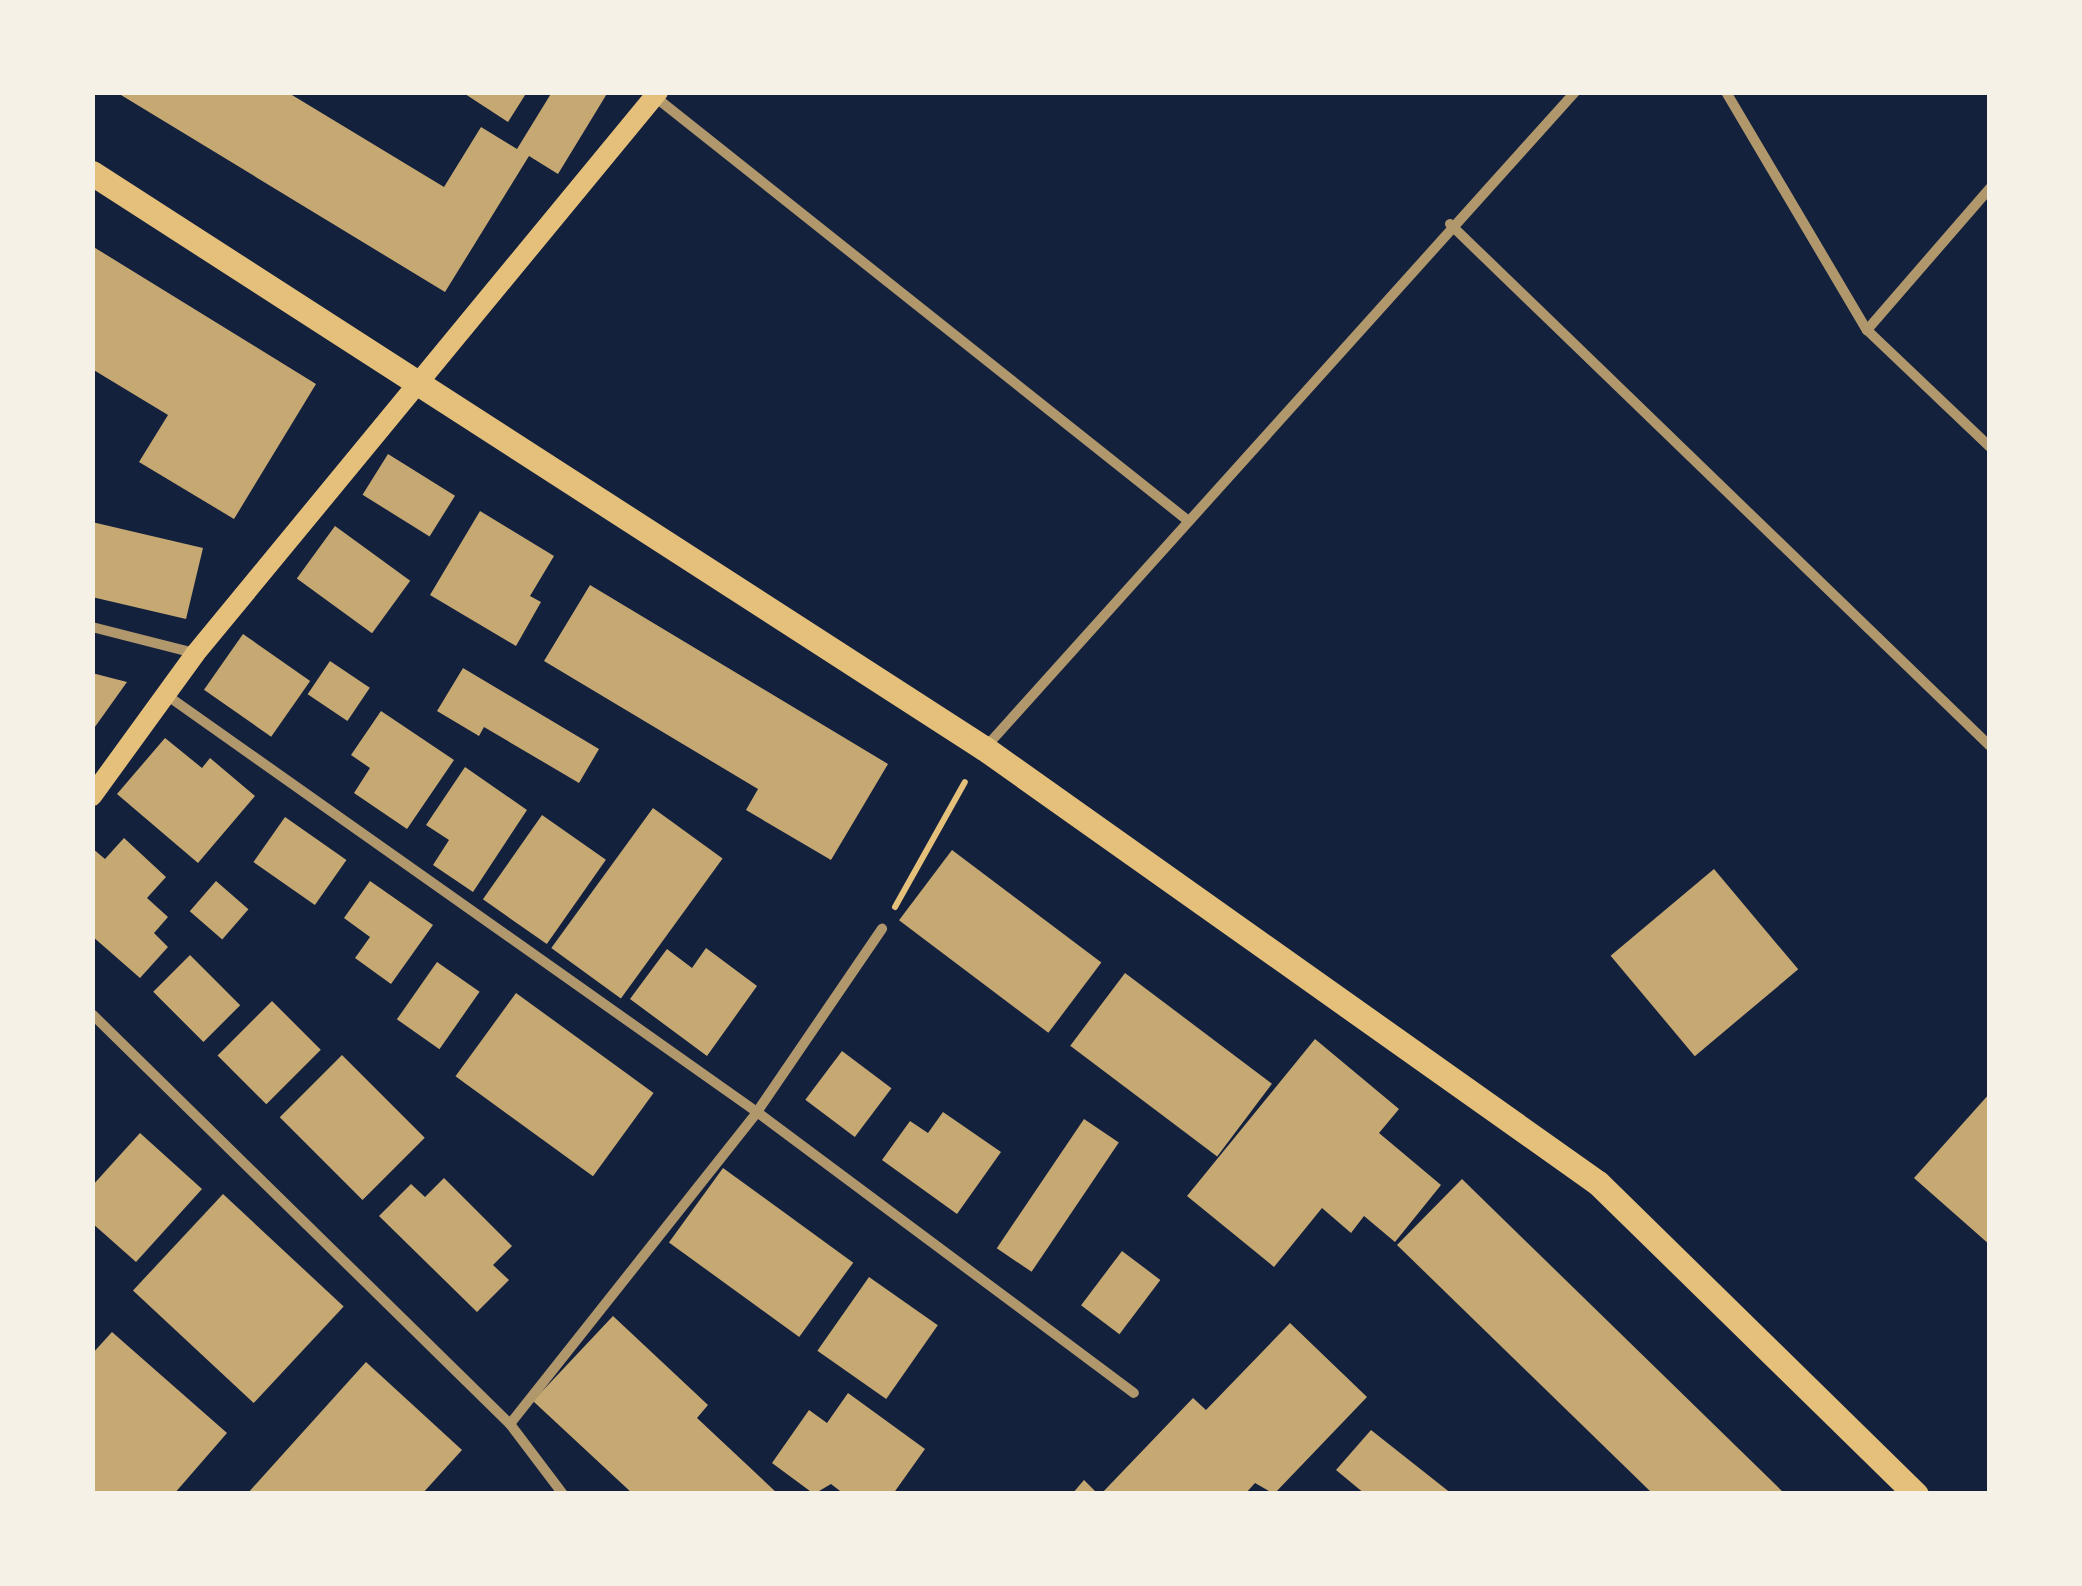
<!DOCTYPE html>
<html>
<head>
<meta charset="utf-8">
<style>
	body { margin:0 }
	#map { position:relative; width:2082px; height:1586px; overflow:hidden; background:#14213d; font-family:Merriweather,serif }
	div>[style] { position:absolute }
	.building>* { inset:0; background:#c6a872; transform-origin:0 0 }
	.path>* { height:6px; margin:-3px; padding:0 3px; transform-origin:3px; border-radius:3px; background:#e5c07b }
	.minor>* { height:10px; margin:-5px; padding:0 5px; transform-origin:5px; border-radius:5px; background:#b1986c }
	.secondary>* { height:20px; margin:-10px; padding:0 10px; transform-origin:10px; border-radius:10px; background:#e5c07b }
	.primary>* { height:25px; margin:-12.5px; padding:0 12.5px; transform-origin:12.5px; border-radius:12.5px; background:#e5c07b }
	span { translate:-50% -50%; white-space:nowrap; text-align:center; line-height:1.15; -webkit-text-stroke:9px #f6f1e7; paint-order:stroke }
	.frame { position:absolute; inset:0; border:95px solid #f6f1e7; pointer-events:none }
</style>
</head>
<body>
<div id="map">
	<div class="building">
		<i style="clip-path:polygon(116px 92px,287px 92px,444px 187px,481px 127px,517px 149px,552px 92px,608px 92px,558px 174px,529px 156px,445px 292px)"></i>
		<i style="clip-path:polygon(462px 92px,527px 92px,508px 122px)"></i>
		<i style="clip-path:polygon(92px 246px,316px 384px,234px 519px,139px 462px,168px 415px,92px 369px)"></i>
		<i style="left:388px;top:454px;width:79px;height:48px;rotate:32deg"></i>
		<i style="clip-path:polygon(480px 511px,554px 556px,530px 596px,541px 602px,516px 646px,430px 595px)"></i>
		<i style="clip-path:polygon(92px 522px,203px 548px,186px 619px,92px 597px)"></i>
		<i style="left:335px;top:526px;width:93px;height:65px;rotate:36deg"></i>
		<i style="clip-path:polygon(590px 585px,888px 764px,831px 860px,746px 810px,758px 789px,544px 661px)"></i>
		<i style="left:243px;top:634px;width:82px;height:68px;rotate:35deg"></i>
		<i style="left:330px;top:661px;width:48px;height:40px;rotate:34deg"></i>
		<i style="clip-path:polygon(463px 668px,599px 749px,579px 783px,484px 727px,479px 736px,437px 711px)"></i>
		<i style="clip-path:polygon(92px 673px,127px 682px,92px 731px)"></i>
		<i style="clip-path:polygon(381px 711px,454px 760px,407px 829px,354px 793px,370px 768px,351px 755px)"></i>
		<i style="clip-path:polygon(165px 738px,202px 768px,210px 758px,255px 796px,198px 863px,117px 794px)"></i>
		<i style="clip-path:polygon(465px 767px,527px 810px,473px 892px,433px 865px,449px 840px,426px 825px)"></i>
		<i style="left:653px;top:808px;width:86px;height:173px;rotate:36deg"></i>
		<i style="left:542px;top:815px;width:78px;height:103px;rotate:35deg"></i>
		<i style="left:285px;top:817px;width:75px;height:55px;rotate:35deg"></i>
		<i style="clip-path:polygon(124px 838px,166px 877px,147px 898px,168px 917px,154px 933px,168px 947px,140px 978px,92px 936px,92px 848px,105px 859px)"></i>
		<i style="left:952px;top:850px;width:187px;height:88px;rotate:37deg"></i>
		<i style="left:1714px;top:869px;width:131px;height:135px;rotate:50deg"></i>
		<i style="left:216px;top:881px;width:43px;height:40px;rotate:41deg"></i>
		<i style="clip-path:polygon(370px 881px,433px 925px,391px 984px,355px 958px,370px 937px,344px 918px)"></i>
		<i style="clip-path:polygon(706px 948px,757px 986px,707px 1056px,630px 999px,667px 949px,692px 968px)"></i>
		<i style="left:190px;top:955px;width:71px;height:52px;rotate:45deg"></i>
		<i style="left:437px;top:962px;width:52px;height:70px;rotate:35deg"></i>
		<i style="left:1125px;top:973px;width:184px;height:91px;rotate:37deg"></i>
		<i style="left:516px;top:993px;width:170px;height:103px;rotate:36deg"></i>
		<i style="left:272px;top:1001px;width:69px;height:77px;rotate:45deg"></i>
		<i style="clip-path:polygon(1315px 1039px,1399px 1109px,1379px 1133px,1441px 1185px,1395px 1242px,1364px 1216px,1351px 1233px,1322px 1208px,1274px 1267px,1187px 1196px)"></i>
		<i style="left:842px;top:1051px;width:62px;height:61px;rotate:37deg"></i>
		<i style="left:342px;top:1055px;width:117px;height:88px;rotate:45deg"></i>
		<i style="clip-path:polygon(1990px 1093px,1990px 1245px,1914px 1178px)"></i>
		<i style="clip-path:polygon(943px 1112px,1001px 1152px,957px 1214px,882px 1160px,910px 1121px,928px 1133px)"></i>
		<i style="left:1084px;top:1119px;width:42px;height:156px;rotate:34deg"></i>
		<i style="clip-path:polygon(140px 1133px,202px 1189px,136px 1262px,92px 1223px,92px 1186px)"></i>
		<i style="left:723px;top:1168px;width:161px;height:92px;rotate:36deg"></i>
		<i style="clip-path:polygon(444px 1178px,512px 1246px,493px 1265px,509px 1280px,477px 1312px,379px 1216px,411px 1184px,425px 1197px)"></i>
		<i style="clip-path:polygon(1462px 1179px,1785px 1494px,1653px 1494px,1397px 1245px)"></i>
		<i style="left:223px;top:1194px;width:165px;height:132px;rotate:43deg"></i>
		<i style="left:1122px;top:1251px;width:48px;height:68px;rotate:37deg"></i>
		<i style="left:869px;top:1277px;width:84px;height:90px;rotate:35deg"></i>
		<i style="clip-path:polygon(613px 1316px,708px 1405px,697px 1418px,778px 1494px,633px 1494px,533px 1401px)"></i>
		<i style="clip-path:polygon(1290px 1323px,1367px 1397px,1274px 1494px,1255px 1483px,1245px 1494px,1101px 1494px,1193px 1398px,1206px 1410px)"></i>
		<i style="clip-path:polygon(112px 1332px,227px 1433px,174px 1494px,92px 1494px,92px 1354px)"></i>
		<i style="clip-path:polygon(366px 1362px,462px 1450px,422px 1494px,247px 1494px)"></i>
		<i style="clip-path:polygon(848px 1393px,925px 1449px,893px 1494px,844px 1494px,831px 1484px,814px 1494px,772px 1463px,809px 1410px,827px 1423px)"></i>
		<i style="clip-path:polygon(1371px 1430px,1452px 1494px,1365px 1494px,1336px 1470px)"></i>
		<i style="clip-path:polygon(1084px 1480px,1098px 1494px,1072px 1494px)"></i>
	</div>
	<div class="path">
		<i style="left:895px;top:907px;width:143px;rotate:-60.8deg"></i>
	</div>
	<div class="minor">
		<i style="left:1726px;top:92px;width:277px;rotate:59.4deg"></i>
		<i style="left:1867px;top:330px;width:170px;rotate:43.6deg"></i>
		<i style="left:654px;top:96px;width:680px;rotate:38.49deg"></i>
		<i style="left:1450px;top:224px;width:751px;rotate:44.03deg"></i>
		<i style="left:1867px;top:330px;width:188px;rotate:-49.1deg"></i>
		<i style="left:92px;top:627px;width:105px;rotate:14.3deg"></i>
		<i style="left:165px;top:694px;width:725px;rotate:35.23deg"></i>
		<i style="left:757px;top:1112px;width:470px;rotate:36.7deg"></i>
		<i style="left:985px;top:748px;width:882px;rotate:-48.03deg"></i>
		<i style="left:92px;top:1014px;width:586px;rotate:44.45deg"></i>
		<i style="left:510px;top:1424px;width:88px;rotate:52.9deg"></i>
		<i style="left:510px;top:1424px;width:398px;rotate:-51.6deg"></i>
		<i style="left:757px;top:1112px;width:222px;rotate:-55.7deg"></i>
	</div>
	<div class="secondary">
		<i style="left:92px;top:796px;width:175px;rotate:-54deg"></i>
		<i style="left:195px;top:654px;width:728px;rotate:-50.52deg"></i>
	</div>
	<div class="primary">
		<i style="left:92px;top:173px;width:1061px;rotate:32.81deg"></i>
		<i style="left:984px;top:748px;width:752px;rotate:35.32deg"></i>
		<i style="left:1598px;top:1183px;width:445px;rotate:44.4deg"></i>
	</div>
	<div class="frame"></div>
</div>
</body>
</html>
